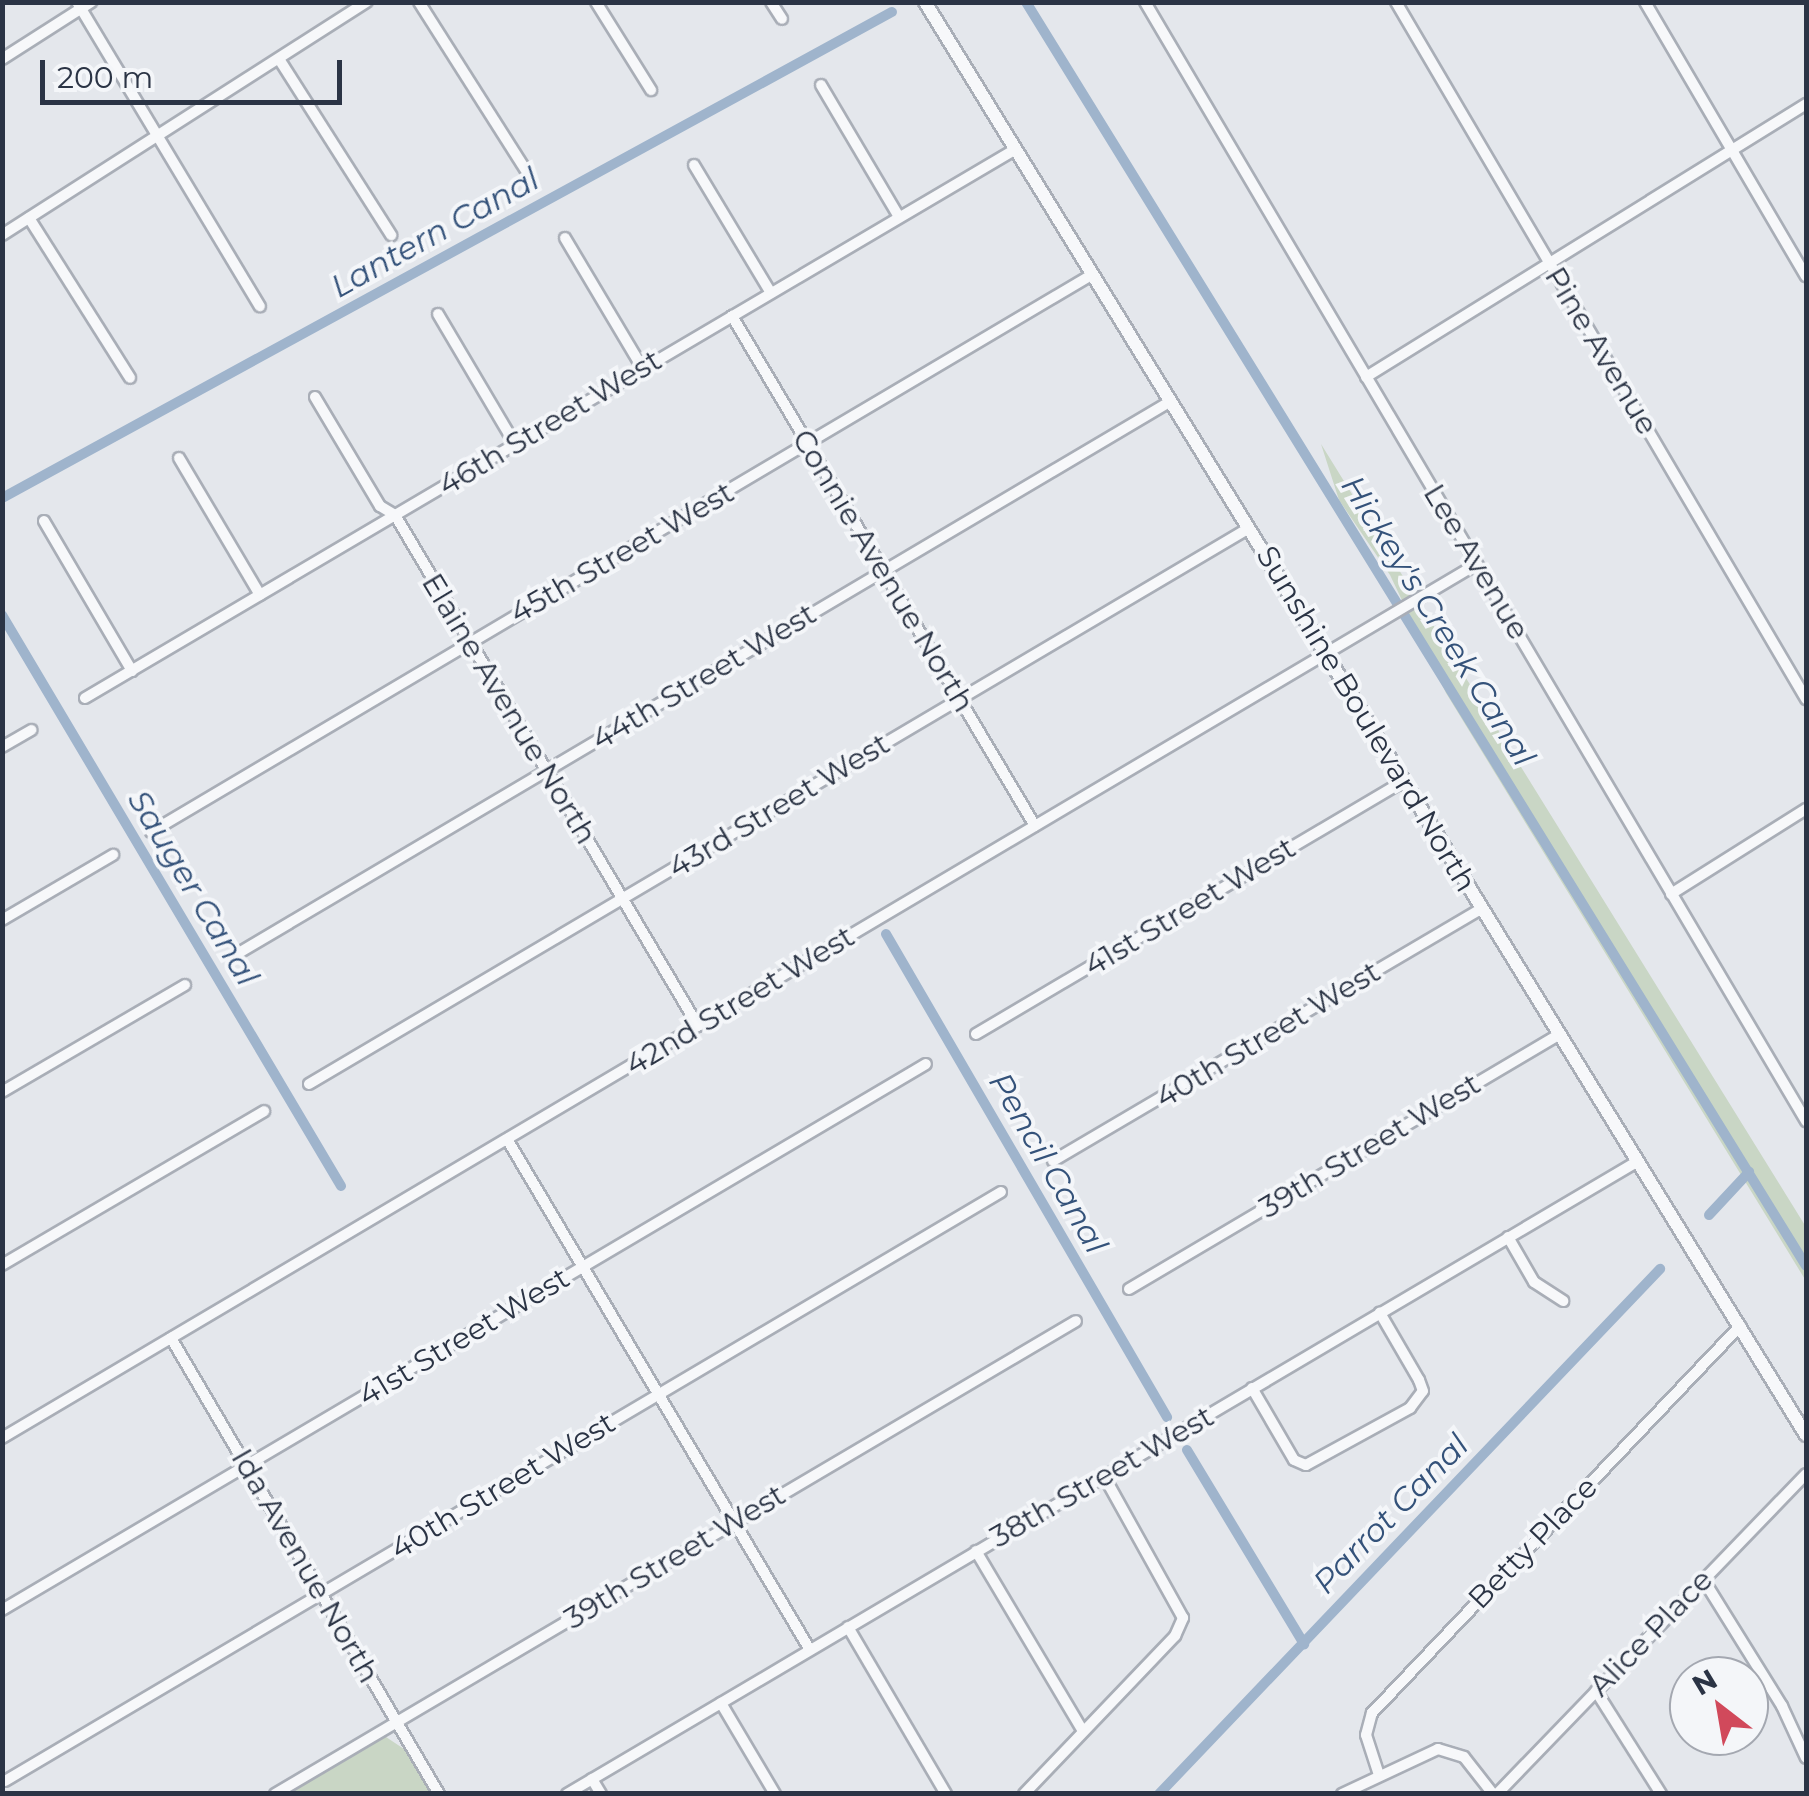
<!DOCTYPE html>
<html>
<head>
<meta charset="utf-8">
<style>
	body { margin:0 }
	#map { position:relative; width:1809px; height:1796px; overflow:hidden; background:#e4e7ec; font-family:Montserrat,sans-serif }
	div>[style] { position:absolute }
	.green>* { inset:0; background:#c9d6c5 }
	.canal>* { height:10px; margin:-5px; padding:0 5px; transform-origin:5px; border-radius:5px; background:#9fb4cc }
	.roads { filter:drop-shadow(2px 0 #a9aeb7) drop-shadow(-2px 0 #a9aeb7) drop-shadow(0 2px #a9aeb7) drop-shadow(0 -2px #a9aeb7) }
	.minor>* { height:10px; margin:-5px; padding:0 5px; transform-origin:5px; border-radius:5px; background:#f7f8fa }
	.tertiary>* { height:12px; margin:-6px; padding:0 6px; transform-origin:6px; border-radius:6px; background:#f7f8fa }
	span { translate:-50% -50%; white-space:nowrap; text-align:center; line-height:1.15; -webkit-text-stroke:8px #f4f6f9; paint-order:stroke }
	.street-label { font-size:30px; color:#2b3445 }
	.water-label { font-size:32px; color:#34527a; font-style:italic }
	.frame { position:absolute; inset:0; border:5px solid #2b3445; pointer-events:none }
	.north { position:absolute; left:1669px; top:1656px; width:100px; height:100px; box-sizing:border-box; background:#f4f6f9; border:2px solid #a4a8b1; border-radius:50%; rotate:329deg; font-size:28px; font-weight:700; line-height:40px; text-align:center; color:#2b3445 }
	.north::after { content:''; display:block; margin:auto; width:35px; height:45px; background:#d1495b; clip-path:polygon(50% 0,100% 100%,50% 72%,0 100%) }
	.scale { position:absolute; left:40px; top:60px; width:302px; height:45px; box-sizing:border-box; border:5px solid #2b3445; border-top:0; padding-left:12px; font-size:30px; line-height:35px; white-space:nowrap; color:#2b3445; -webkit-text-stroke:8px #f4f6f9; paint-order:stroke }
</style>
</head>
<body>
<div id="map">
	<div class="green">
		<i style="clip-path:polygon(1321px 444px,1806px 1227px,1806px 1281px,1446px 693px,1390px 575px,1339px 500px)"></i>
		<i style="clip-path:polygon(377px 1731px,410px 1753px,436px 1794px,268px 1794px)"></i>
	</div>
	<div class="canal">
		<i style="left:1026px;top:2px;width:1485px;rotate:58.32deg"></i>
		<i style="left:2px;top:498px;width:1014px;rotate:-28.64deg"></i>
		<i style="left:2px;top:615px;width:664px;rotate:59.3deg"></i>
		<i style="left:886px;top:934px;width:559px;rotate:59.81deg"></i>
		<i style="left:1709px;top:1215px;width:59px;rotate:-47.1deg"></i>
		<i style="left:1187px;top:1450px;width:227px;rotate:58.9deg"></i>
		<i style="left:1159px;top:1794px;width:726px;rotate:-46.34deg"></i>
	</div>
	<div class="roads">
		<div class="minor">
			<i style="left:77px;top:2px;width:355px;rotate:59deg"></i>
			<i style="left:419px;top:2px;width:201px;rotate:57.6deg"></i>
			<i style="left:596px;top:2px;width:104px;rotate:58deg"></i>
			<i style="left:771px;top:2px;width:20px;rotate:57deg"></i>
			<i style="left:1145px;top:2px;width:1300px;rotate:59.43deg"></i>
			<i style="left:1396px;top:2px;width:809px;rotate:59.53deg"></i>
			<i style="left:1645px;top:2px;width:318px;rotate:59.6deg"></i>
			<i style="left:2px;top:59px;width:106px;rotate:-32.6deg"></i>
			<i style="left:279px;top:59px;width:209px;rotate:57.5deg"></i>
			<i style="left:821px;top:85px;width:153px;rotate:59.4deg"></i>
			<i style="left:694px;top:165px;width:149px;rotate:59deg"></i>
			<i style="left:29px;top:218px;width:189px;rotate:57.7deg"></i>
			<i style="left:2px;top:235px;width:433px;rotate:-32.6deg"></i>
			<i style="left:565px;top:238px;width:152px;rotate:59.2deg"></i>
			<i style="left:438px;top:314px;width:151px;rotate:59.4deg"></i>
			<i style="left:732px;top:316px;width:593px;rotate:59.28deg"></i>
			<i style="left:1366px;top:377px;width:518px;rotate:-31.82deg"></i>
			<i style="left:315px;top:397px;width:127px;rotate:59.2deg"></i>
			<i style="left:380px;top:506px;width:17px;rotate:31deg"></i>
			<i style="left:395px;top:515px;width:594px;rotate:59.33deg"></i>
			<i style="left:179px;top:458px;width:159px;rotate:59.4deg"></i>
			<i style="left:44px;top:521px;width:174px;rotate:59.6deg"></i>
			<i style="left:85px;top:698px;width:1081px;rotate:-30.53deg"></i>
			<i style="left:2px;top:747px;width:34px;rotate:-30deg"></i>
			<i style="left:151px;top:832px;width:1095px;rotate:-30.64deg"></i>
			<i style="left:1671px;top:894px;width:160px;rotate:-32.2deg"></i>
			<i style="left:2px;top:920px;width:129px;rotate:-30.4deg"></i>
			<i style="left:237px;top:954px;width:1085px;rotate:-30.63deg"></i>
			<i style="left:976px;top:1034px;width:497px;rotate:-30.6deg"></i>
			<i style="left:309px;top:1084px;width:1092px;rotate:-30.6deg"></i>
			<i style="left:2px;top:1092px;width:212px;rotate:-30.3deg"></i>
			<i style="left:507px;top:1139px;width:594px;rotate:59.33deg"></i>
			<i style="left:1053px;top:1161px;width:498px;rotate:-30.5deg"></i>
			<i style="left:1508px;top:1237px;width:52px;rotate:60deg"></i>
			<i style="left:1534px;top:1282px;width:35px;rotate:33deg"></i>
			<i style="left:2px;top:1265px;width:304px;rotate:-30.4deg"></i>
			<i style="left:1129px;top:1289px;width:501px;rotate:-30.61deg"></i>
			<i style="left:171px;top:1338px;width:529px;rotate:59.56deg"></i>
			<i style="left:1252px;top:1388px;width:83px;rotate:59.7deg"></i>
			<i style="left:1294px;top:1460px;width:13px;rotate:23deg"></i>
			<i style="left:1306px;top:1465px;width:119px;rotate:-28.7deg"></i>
			<i style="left:1410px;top:1408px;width:21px;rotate:-53deg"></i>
			<i style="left:1423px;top:1391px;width:12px;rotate:-110deg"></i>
			<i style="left:1419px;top:1380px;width:78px;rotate:-120.2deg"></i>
			<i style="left:2px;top:1438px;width:1714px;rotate:-30.65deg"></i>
			<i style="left:976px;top:1551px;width:209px;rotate:59.3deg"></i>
			<i style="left:1703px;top:1579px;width:150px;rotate:58.1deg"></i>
			<i style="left:1782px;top:1706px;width:57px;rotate:65.2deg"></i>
			<i style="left:2px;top:1610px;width:1073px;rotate:-30.58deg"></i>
			<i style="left:848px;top:1627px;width:194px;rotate:59.6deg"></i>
			<i style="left:1596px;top:1691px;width:122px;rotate:57.7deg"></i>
			<i style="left:721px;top:1703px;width:106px;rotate:59.3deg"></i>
			<i style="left:1379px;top:1775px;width:42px;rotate:-108deg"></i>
			<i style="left:1366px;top:1735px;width:23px;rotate:-75deg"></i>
			<i style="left:1372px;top:1713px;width:534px;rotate:-46.44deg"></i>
			<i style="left:592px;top:1779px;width:17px;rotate:59deg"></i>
			<i style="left:5px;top:1781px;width:1157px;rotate:-30.6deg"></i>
			<i style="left:275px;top:1794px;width:930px;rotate:-30.56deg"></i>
			<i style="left:567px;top:1794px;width:1244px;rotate:-30.58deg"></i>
			<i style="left:1024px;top:1794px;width:219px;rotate:-46.3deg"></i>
			<i style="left:1175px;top:1636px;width:20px;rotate:-66deg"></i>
			<i style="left:1183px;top:1618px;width:162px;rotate:-119.1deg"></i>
			<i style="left:1342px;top:1794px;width:106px;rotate:-25.1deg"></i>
			<i style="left:1438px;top:1749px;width:27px;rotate:17deg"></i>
			<i style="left:1464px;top:1757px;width:47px;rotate:51.9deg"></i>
			<i style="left:1497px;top:1794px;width:445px;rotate:-46deg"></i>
		</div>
		<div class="tertiary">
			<i style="left:925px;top:2px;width:1682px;rotate:58.42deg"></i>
		</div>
	</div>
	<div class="street-label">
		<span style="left:1601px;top:351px;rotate:59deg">Pine Avenue</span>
		<span style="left:550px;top:423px;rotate:-31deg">46th Street West</span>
		<span style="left:622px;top:553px;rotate:-30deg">45th Street West</span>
		<span style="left:1476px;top:562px;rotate:59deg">Lee Avenue</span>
		<span style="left:883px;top:571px;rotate:59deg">Connie Avenue North</span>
		<span style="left:704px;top:677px;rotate:-31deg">44th Street West</span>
		<span style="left:509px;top:709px;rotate:59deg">Elaine Avenue North</span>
		<span style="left:1366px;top:719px;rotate:59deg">Sunshine Boulevard North</span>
		<span style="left:779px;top:806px;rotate:-31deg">43rd Street West</span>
		<span style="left:1190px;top:907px;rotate:-31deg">41st Street West</span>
		<span style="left:740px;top:1001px;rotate:-31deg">42nd Street West</span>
		<span style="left:1268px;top:1035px;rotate:-31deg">40th Street West</span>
		<span style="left:1370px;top:1146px;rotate:-31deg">39th Street West</span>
		<span style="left:464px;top:1337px;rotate:-31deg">41st Street West</span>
		<span style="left:1102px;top:1477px;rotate:-30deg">38th Street West</span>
		<span style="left:503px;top:1486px;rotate:-31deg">40th Street West</span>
		<span style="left:1533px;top:1543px;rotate:-46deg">Betty Place</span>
		<span style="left:675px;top:1557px;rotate:-31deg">39th Street West</span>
		<span style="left:305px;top:1566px;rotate:60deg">Ida Avenue North</span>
		<span style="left:1651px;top:1633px;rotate:-46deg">Alice Place</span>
	</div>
	<div class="water-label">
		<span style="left:435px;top:233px;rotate:-29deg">Lantern Canal</span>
		<span style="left:1438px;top:621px;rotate:58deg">Hickey's Creek Canal</span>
		<span style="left:193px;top:888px;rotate:59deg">Sauger Canal</span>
		<span style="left:1048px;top:1163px;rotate:60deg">Pencil Canal</span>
		<span style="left:1391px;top:1514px;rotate:-46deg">Parrot Canal</span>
	</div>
	<div class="frame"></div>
	<div class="north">N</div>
	<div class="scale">200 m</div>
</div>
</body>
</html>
